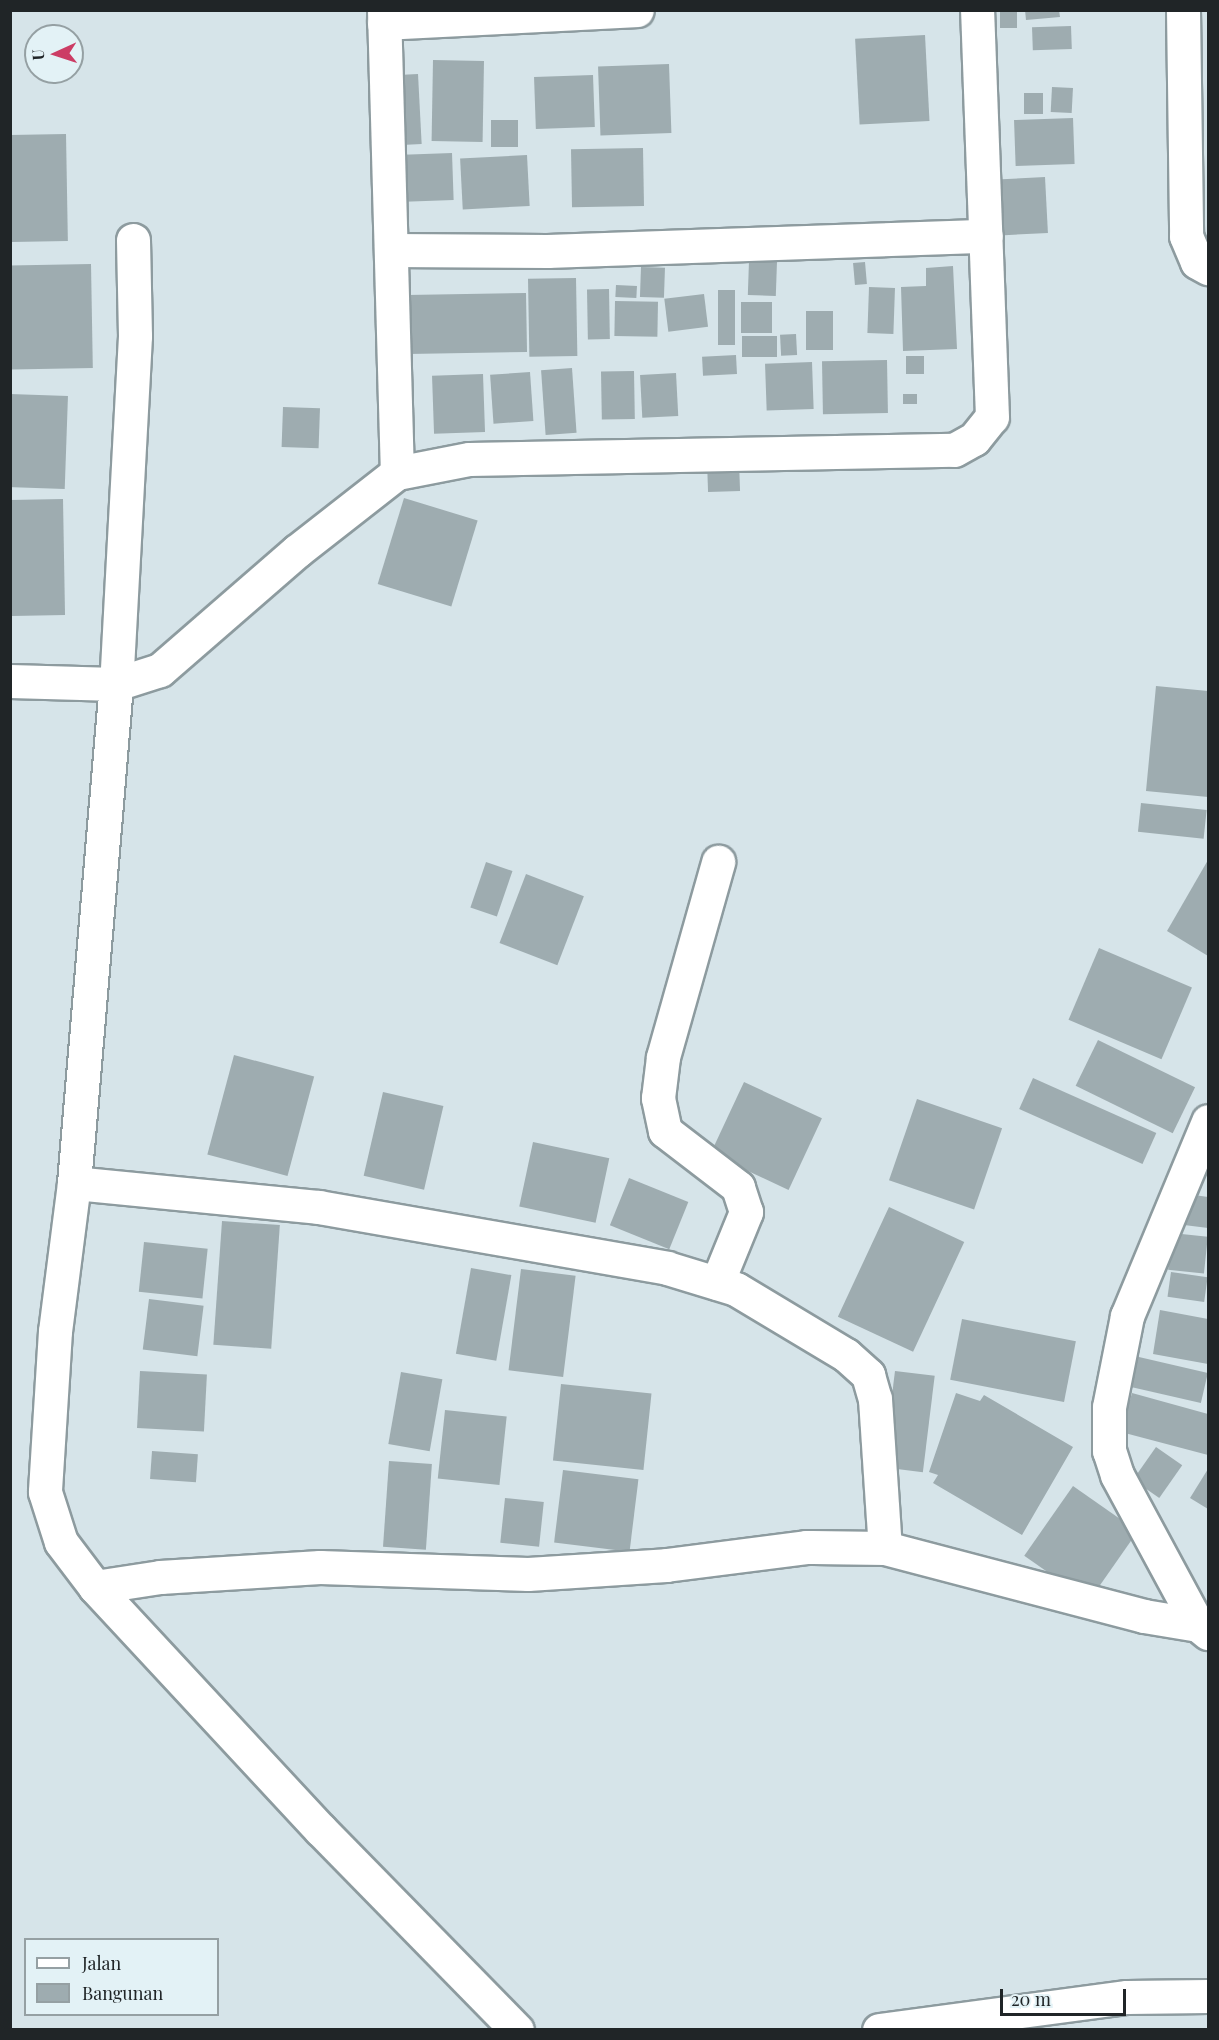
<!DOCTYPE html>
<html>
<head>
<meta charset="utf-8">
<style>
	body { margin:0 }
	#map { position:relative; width:1219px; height:2040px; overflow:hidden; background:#d6e4e9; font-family:"Playfair Display",serif }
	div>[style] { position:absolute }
	.building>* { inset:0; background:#9eacb0; transform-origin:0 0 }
	.roads { filter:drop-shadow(2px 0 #8d9b9f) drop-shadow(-2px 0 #8d9b9f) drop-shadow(0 2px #8d9b9f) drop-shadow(0 -2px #8d9b9f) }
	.street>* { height:33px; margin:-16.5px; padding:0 16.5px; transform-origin:16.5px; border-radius:16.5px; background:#fff }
	.secondary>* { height:33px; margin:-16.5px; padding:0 16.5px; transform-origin:16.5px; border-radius:16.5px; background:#fff }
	span { translate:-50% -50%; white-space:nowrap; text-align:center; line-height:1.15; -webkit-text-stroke:5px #e3f2f6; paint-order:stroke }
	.frame { position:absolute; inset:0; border:12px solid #202527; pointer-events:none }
	.legend { position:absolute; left:24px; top:1938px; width:195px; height:78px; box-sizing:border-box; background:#e3f2f6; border:2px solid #95a0a3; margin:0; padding:8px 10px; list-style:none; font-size:18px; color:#202527 }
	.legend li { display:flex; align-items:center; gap:12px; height:30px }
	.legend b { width:30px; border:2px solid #95a0a3 }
	.north { position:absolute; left:24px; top:24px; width:60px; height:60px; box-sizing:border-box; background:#e3f2f6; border:2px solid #95a0a3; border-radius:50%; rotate:267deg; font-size:16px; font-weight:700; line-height:24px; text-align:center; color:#202527 }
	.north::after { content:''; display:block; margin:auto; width:21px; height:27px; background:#cc3d65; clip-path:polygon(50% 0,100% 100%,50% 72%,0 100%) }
	.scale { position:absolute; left:1000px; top:1989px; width:126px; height:27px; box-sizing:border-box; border:3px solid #202527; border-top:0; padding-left:8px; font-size:18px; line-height:21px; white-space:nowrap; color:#202527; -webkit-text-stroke:4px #e3f2f6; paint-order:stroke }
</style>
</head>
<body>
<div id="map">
	<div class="building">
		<i style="left:1000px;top:10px;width:17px;height:18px"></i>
		<i style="clip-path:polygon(1025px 10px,1059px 10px,1060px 17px,1026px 20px)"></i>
		<i style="left:1071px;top:26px;width:23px;height:39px;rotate:88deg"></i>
		<i style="left:925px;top:35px;width:86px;height:70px;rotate:87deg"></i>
		<i style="left:433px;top:60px;width:51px;height:81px;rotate:1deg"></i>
		<i style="left:669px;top:64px;width:69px;height:71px;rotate:88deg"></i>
		<i style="left:418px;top:74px;width:70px;height:25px;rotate:87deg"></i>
		<i style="left:593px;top:75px;width:52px;height:59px;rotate:88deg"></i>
		<i style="left:1052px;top:87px;width:21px;height:25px;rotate:3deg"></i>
		<i style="left:1043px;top:93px;width:21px;height:19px;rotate:90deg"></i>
		<i style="left:1073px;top:118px;width:46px;height:59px;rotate:88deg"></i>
		<i style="left:491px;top:120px;width:27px;height:27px"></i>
		<i style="left:66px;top:134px;width:107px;height:56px;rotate:89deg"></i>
		<i style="left:643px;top:148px;width:58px;height:72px;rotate:89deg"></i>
		<i style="left:452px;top:153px;width:47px;height:56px;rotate:88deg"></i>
		<i style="left:527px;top:155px;width:51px;height:67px;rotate:87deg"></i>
		<i style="left:1045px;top:177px;width:56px;height:48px;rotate:87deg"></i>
		<i style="left:749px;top:261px;width:28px;height:34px;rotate:2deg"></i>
		<i style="left:865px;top:262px;width:22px;height:12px;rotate:85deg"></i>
		<i style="left:91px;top:264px;width:104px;height:81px;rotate:89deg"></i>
		<i style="clip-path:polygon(953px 266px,957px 349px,903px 351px,901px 287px,926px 286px,926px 268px)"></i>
		<i style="left:641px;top:267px;width:24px;height:30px;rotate:2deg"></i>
		<i style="left:576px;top:278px;width:78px;height:48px;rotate:89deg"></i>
		<i style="left:616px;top:285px;width:21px;height:12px;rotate:3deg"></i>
		<i style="left:869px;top:287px;width:26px;height:46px;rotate:2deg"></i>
		<i style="left:609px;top:289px;width:50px;height:22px;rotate:89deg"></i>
		<i style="left:718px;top:290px;width:17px;height:55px"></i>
		<i style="left:526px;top:293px;width:59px;height:119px;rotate:89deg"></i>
		<i style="left:704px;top:294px;width:33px;height:40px;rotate:83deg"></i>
		<i style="left:615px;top:301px;width:43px;height:35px;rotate:1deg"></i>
		<i style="left:741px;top:302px;width:31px;height:31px"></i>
		<i style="left:806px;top:311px;width:27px;height:39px"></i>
		<i style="left:796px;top:334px;width:21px;height:16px;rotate:87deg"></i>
		<i style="left:742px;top:336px;width:35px;height:21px"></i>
		<i style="left:736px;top:355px;width:19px;height:34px;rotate:87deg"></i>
		<i style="left:906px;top:356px;width:18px;height:18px"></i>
		<i style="left:887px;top:360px;width:53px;height:65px;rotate:89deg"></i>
		<i style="left:812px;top:362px;width:47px;height:47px;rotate:88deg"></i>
		<i style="left:572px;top:368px;width:65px;height:31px;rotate:86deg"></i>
		<i style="left:634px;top:371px;width:48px;height:33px;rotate:89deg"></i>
		<i style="left:530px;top:372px;width:49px;height:40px;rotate:86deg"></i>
		<i style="left:676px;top:373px;width:43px;height:36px;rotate:87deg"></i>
		<i style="left:483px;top:374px;width:58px;height:51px;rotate:88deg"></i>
		<i style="left:10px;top:394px;width:58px;height:93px;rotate:2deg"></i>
		<i style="left:903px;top:394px;width:14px;height:10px"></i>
		<i style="left:283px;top:407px;width:37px;height:40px;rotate:2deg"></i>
		<i style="left:739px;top:461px;width:30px;height:32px;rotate:88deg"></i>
		<i style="left:404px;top:498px;width:77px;height:90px;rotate:17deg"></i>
		<i style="left:63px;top:499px;width:116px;height:53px;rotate:89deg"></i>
		<i style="clip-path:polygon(1156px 686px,1208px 691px,1208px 797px,1146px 791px)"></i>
		<i style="left:1141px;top:803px;width:66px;height:29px;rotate:6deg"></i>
		<i style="clip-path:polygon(1208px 860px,1208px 956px,1167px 931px)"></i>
		<i style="left:486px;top:862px;width:28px;height:48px;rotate:19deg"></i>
		<i style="left:526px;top:874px;width:62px;height:74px;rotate:21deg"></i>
		<i style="left:1099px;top:948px;width:101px;height:78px;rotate:23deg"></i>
		<i style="left:1098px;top:1040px;width:108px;height:51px;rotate:26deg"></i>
		<i style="left:234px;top:1055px;width:83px;height:103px;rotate:15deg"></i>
		<i style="left:1033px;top:1078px;width:135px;height:34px;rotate:24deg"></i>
		<i style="left:744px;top:1082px;width:86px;height:79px;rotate:25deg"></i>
		<i style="left:383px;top:1092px;width:62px;height:86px;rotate:13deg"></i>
		<i style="left:917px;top:1099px;width:90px;height:86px;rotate:19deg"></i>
		<i style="left:533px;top:1142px;width:78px;height:66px;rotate:12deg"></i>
		<i style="left:629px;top:1178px;width:64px;height:51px;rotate:22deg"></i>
		<i style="clip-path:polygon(1187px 1194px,1208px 1197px,1208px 1228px,1184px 1225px)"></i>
		<i style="left:889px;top:1207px;width:83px;height:121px;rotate:25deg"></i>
		<i style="left:222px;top:1221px;width:58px;height:124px;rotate:4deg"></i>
		<i style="left:1172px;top:1233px;width:36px;height:37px;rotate:6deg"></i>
		<i style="left:144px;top:1242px;width:64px;height:50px;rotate:6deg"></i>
		<i style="left:471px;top:1268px;width:41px;height:87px;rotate:10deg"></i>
		<i style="left:521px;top:1269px;width:55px;height:102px;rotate:7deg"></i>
		<i style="left:1171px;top:1272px;width:37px;height:25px;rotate:8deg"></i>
		<i style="left:149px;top:1299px;width:55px;height:51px;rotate:7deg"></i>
		<i style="clip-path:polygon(1160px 1310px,1208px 1319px,1208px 1364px,1153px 1354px)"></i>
		<i style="left:962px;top:1319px;width:116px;height:62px;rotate:11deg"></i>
		<i style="left:1126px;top:1354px;width:84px;height:31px;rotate:13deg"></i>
		<i style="left:140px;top:1371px;width:67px;height:57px;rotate:3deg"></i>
		<i style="left:895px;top:1371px;width:40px;height:97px;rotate:7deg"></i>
		<i style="left:401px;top:1372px;width:42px;height:73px;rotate:10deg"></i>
		<i style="left:561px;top:1384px;width:91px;height:77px;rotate:6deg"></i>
		<i style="clip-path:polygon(956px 1393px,980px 1401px,984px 1395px,1073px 1447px,1022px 1535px,933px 1483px,938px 1475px,929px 1472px)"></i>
		<i style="clip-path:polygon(1132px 1393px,1208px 1414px,1208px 1455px,1121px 1432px)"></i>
		<i style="left:445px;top:1410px;width:62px;height:69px;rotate:6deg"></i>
		<i style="left:1156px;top:1447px;width:32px;height:40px;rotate:35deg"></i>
		<i style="left:152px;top:1451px;width:46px;height:28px;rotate:4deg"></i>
		<i style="left:389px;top:1461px;width:43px;height:86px;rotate:4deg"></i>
		<i style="clip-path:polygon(1208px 1469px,1208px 1509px,1190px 1498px)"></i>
		<i style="left:563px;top:1470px;width:76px;height:73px;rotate:7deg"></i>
		<i style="left:1073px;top:1486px;width:79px;height:85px;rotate:35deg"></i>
		<i style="left:505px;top:1498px;width:39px;height:45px;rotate:6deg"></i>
	</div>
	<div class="roads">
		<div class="street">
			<i style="left:384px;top:10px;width:463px;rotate:88.4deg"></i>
			<i style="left:1183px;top:10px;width:226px;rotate:89.2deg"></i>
			<i style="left:1186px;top:236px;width:28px;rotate:67deg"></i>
			<i style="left:1197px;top:262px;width:13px;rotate:29deg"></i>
			<i style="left:384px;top:23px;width:253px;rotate:-2.9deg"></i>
			<i style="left:133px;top:240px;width:96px;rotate:88.8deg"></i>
			<i style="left:135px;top:336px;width:349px;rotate:93.1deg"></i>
			<i style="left:116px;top:684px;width:501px;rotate:94.81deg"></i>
			<i style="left:74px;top:1183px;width:149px;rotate:97.3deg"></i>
			<i style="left:55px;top:1331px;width:161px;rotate:93.6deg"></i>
			<i style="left:45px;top:1492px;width:52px;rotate:72.3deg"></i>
			<i style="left:61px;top:1542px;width:56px;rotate:52.9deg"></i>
			<i style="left:95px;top:1587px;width:332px;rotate:47.1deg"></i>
			<i style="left:321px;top:1830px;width:280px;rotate:45.6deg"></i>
			<i style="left:391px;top:250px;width:156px;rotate:0.4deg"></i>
			<i style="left:547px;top:251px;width:439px;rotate:-2deg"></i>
			<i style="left:10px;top:681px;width:106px;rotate:1.6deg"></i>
			<i style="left:116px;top:684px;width:46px;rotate:-17.7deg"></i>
			<i style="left:160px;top:670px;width:181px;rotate:-41deg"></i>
			<i style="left:297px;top:551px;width:127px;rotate:-38deg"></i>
			<i style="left:397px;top:473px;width:73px;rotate:-11deg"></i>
			<i style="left:469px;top:459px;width:485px;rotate:-1.1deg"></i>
			<i style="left:954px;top:450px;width:23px;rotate:-29deg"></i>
			<i style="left:974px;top:439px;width:28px;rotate:-51deg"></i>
			<i style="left:992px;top:417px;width:407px;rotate:-92.1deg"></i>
			<i style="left:74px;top:1183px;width:246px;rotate:5.6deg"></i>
			<i style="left:319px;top:1207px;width:353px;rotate:9.9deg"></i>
			<i style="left:667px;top:1268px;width:72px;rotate:16.9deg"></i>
			<i style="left:736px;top:1289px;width:128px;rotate:31deg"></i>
			<i style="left:846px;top:1355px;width:30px;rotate:42deg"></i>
			<i style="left:868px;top:1375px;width:25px;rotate:74deg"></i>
			<i style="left:875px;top:1399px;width:149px;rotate:86.2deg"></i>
			<i style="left:717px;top:1283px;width:77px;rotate:-67.8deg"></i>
			<i style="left:746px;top:1212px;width:26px;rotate:-108deg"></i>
			<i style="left:738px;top:1187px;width:92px;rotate:-142.5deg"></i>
			<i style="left:665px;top:1131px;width:34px;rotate:-102deg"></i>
			<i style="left:658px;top:1098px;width:41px;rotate:-83deg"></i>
			<i style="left:663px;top:1057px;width:203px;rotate:-74.2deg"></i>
			<i style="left:95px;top:1587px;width:66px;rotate:-8.7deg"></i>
			<i style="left:160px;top:1577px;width:160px;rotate:-3.6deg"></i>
			<i style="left:320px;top:1567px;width:208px;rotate:1.9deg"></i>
			<i style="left:528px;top:1574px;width:138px;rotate:-3.7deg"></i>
			<i style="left:666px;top:1565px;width:141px;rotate:-7.3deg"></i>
			<i style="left:806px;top:1547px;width:79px;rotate:0.7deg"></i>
			<i style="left:885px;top:1548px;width:268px;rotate:14.7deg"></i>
			<i style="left:1144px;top:1616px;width:55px;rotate:9.5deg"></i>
			<i style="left:1198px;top:1625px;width:13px;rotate:39deg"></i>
			<i style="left:1198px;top:1625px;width:170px;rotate:-118.4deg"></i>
			<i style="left:1117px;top:1475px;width:25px;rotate:-108deg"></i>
			<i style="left:1109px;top:1451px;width:44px;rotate:-90deg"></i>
			<i style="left:1109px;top:1407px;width:93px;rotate:-78.8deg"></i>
			<i style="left:1127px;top:1316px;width:211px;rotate:-67.4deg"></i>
		</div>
		<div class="secondary">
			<i style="left:879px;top:2030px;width:250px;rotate:-7.6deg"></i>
			<i style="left:1127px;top:1997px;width:81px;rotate:-0.7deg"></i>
		</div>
	</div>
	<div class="frame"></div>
	<ul class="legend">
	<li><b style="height:8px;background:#fff"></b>Jalan</li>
	<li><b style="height:16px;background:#9eacb0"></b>Bangunan</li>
	</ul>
	<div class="north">U</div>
	<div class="scale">20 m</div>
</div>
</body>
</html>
